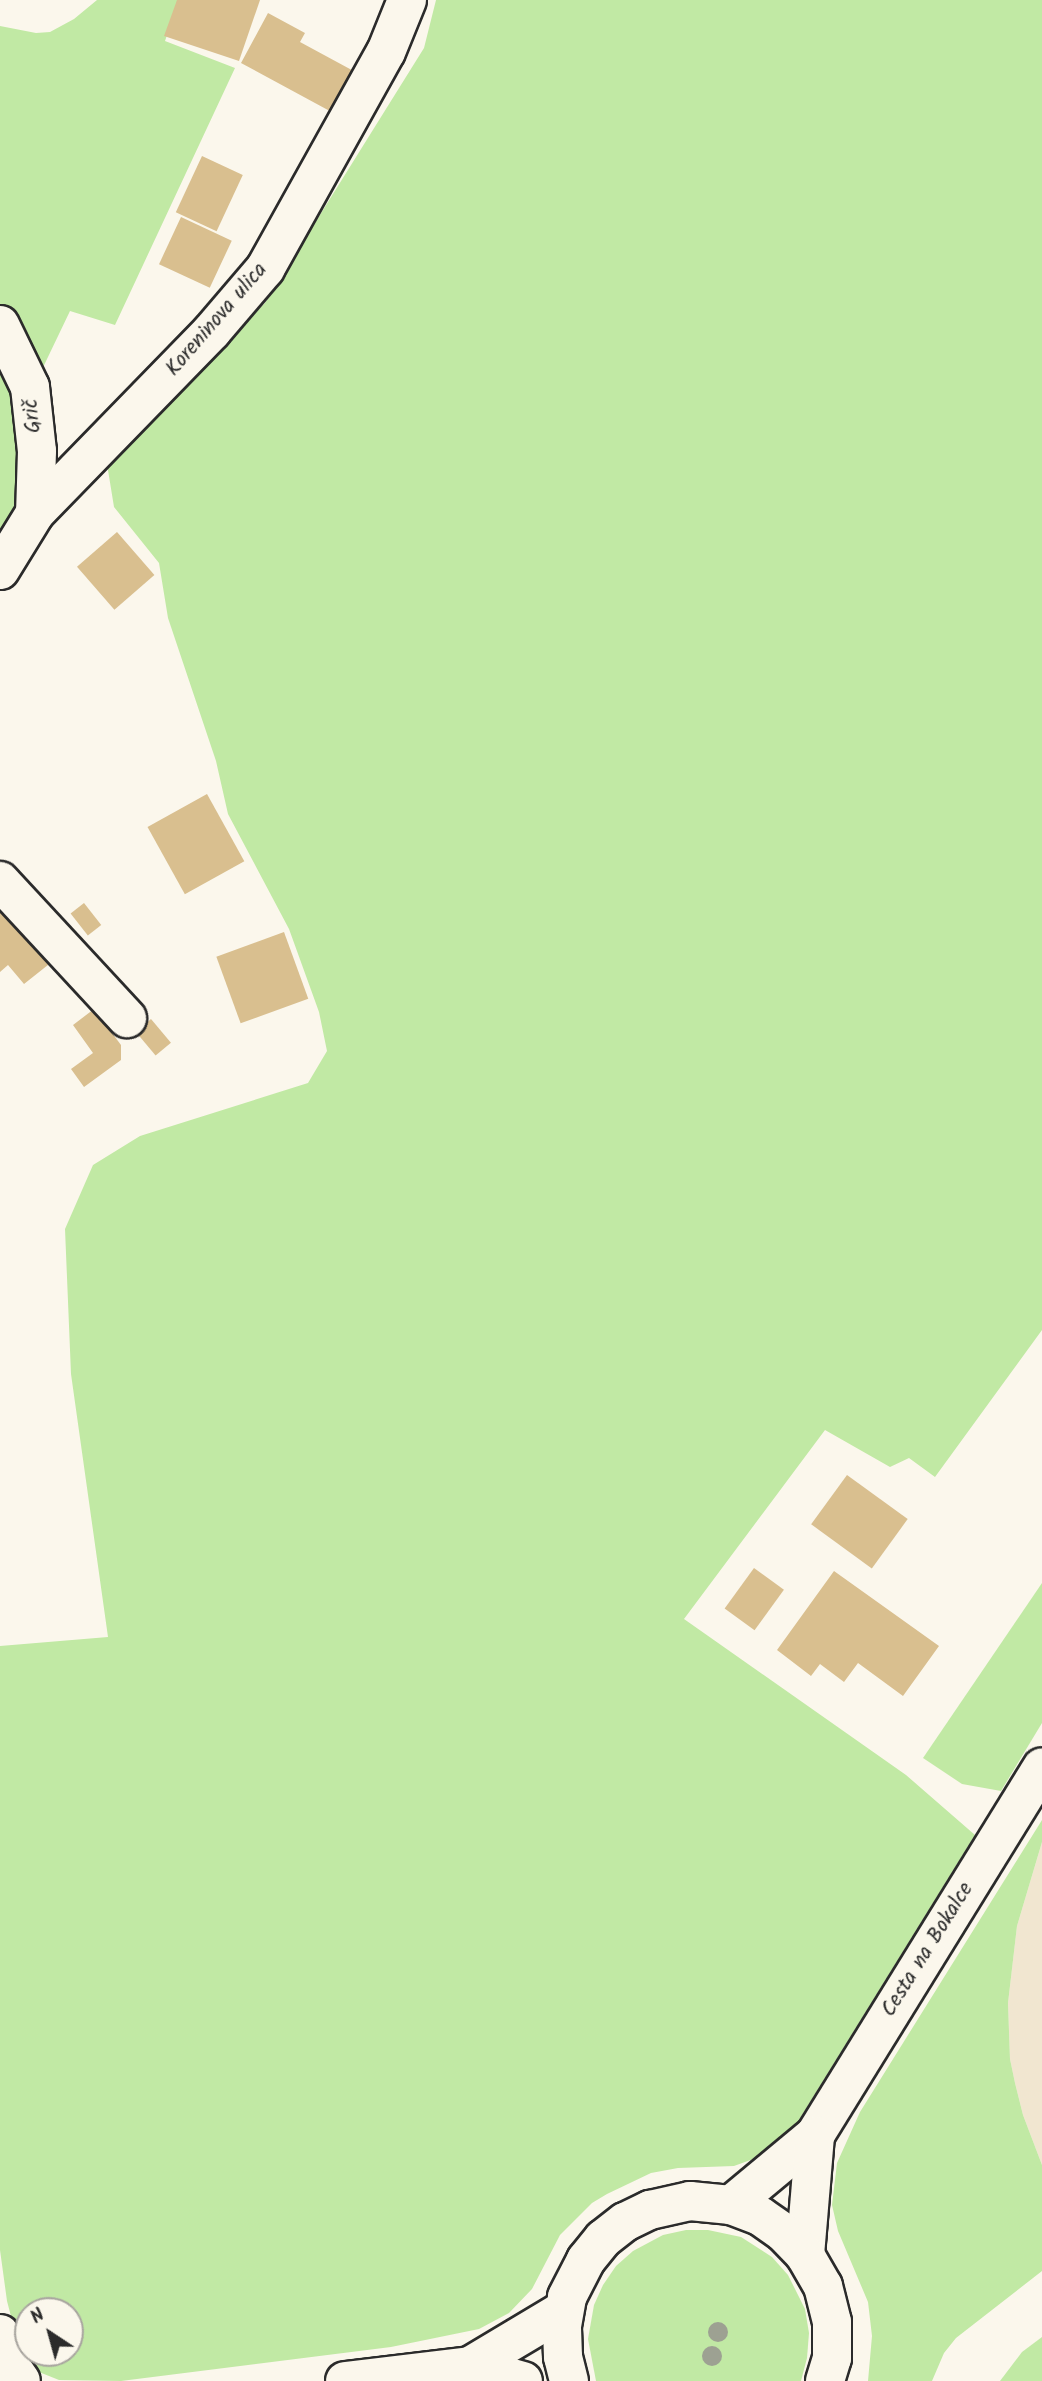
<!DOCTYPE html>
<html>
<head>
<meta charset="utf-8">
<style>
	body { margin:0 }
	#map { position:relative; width:1042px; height:2381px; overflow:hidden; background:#fbf7ec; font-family:Kalam,sans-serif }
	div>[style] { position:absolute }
	.built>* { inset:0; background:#f1e6d0 }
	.green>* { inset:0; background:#c1e9a4 }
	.building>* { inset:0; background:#d9bf8f; transform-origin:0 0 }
	.roads { filter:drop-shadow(2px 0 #2b2b2b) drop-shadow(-2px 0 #2b2b2b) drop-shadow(0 2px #2b2b2b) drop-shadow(0 -2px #2b2b2b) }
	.minor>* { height:38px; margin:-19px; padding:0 19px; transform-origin:19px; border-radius:19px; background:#fbf7ec }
	.trees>* { width:20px; height:20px; margin:-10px; border-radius:50%; background:#9da192 }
	span { translate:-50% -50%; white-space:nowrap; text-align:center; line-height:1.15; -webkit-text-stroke:5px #fbf7ec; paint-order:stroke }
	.street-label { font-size:21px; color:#2b2b2b }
	.north { position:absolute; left:14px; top:2297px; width:70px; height:70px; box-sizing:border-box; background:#fbf7ec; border:2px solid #a8a59f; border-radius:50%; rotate:324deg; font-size:19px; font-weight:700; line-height:28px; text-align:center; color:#2b2b2b }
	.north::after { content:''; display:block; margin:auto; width:24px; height:32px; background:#2b2b2b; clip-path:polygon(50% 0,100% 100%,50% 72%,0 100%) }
</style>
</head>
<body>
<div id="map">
	<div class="built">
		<i style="clip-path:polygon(1042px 1842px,1042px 2165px,1023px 2115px,1015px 2083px,1010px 2059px,1008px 2003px,1017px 1926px)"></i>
	</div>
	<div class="green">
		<i style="clip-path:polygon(97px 0,179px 0,165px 41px,235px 68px,115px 325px,70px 311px,36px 382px,0 307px,0 26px,36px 33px,50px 32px,74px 19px)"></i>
		<i style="clip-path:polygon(evenodd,436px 0,1042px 0,1042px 1330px,935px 1477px,909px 1458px,890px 1467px,825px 1430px,684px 1619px,906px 1775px,975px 1835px,781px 2149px,776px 2153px,770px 2147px,756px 2158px,734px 2166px,678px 2168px,651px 2173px,607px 2194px,592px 2203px,560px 2235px,532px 2289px,509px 2313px,479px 2329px,391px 2347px,121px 2381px,59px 2380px,39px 2372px,20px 2351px,7px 2301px,0 2250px,0 1646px,108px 1637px,71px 1374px,65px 1229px,93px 1165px,140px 1136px,308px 1083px,327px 1051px,319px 1012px,289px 929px,228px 814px,216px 761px,168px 618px,159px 563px,114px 507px,107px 464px,180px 383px,265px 303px,424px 48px,436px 0,28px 2311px,70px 2311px,70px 2353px,28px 2353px,28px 2311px)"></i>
		<i style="clip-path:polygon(0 347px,23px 420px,18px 506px,0 541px)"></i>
		<i style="clip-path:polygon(1042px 1583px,1042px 1723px,1001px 1791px,962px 1784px,923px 1758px)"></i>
		<i style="clip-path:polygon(1042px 1820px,1042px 1842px,1017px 1926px,1008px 2003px,1010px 2059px,1015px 2083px,1023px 2115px,1042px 2165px,1042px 2271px,956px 2338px,944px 2353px,932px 2381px,868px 2381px,872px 2336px,868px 2302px,838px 2231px,832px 2205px,837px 2163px,860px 2112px)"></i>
		<i style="clip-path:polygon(686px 2230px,708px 2230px,741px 2237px,772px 2257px,788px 2275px,805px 2309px,809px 2333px,807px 2358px,801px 2381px,596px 2381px,588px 2339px,594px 2305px,603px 2285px,616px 2266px,633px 2251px,663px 2235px)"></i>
		<i style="clip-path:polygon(1042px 2337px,1042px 2381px,1000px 2381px,1022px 2352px)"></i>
	</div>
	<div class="building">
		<i style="clip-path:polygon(177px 0,260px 0,239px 61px,164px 36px)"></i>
		<i style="clip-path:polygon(268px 13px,305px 33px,300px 42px,361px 75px,339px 116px,241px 63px)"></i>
		<i style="left:202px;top:156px;width:45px;height:62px;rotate:25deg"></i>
		<i style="left:181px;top:217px;width:56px;height:52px;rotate:25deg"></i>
		<i style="left:117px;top:532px;width:57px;height:53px;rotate:49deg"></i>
		<i style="left:207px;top:794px;width:77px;height:68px;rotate:61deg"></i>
		<i style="clip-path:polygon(0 900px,53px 961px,24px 984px,8px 965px,0 972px)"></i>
		<i style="left:84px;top:903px;width:28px;height:17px;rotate:52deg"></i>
		<i style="left:284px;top:932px;width:71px;height:72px;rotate:70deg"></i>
		<i style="clip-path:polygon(94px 1009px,121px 1045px,121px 1060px,84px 1087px,71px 1069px,93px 1053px,73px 1025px)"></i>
		<i style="left:151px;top:1019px;width:31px;height:20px;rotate:50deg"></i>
		<i style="left:847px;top:1475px;width:75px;height:61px;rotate:36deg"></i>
		<i style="left:754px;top:1568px;width:37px;height:50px;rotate:36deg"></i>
		<i style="clip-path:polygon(834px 1571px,939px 1646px,903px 1696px,858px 1663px,844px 1682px,820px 1664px,811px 1676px,777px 1650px)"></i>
	</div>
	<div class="roads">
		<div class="minor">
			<i style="left:0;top:325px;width:69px;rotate:64.2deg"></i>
			<i style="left:30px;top:387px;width:64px;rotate:83.8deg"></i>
			<i style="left:37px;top:451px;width:62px;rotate:91.8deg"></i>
			<i style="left:0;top:570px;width:67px;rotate:-58.4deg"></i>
			<i style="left:35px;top:513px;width:254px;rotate:-45.8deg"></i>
			<i style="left:212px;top:331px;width:82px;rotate:-49.5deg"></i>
			<i style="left:265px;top:269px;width:248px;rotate:-60.9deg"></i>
			<i style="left:386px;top:52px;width:56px;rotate:-68deg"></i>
			<i style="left:0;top:881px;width:187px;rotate:47.2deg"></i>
			<i style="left:731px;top:2205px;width:109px;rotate:-39.8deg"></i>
			<i style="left:815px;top:2135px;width:432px;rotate:-58.3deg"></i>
			<i style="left:805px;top:2255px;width:120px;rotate:-85.2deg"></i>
			<i style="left:0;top:2334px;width:28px;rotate:75deg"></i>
			<i style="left:7px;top:2361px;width:24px;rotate:55deg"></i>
			<i style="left:470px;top:2366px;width:109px;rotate:-30.8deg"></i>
			<i style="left:345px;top:2381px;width:126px;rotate:-6.8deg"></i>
			<i style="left:470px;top:2366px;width:55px;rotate:15.8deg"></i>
			<i style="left:569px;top:2381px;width:25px;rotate:-104deg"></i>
			<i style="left:563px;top:2357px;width:31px;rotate:-92deg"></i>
			<i style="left:562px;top:2326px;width:29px;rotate:-80deg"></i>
			<i style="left:567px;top:2297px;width:42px;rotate:-62.8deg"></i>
			<i style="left:586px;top:2260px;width:27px;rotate:-51deg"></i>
			<i style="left:603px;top:2239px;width:28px;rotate:-38deg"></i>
			<i style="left:625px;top:2222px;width:28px;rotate:-26deg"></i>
			<i style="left:650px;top:2210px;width:41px;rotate:-12.7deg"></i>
			<i style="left:690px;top:2201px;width:41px;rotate:5.6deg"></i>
			<i style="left:731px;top:2205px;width:31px;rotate:21deg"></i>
			<i style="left:760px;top:2216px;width:29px;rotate:35deg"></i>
			<i style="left:784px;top:2233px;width:30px;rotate:46deg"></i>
			<i style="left:805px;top:2255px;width:36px;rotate:60deg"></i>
			<i style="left:823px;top:2286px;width:37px;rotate:76deg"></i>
			<i style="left:832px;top:2322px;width:36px;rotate:90deg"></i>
			<i style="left:832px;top:2358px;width:24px;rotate:107deg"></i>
		</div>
	</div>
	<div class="trees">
		<i style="left:718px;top:2332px"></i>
		<i style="left:712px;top:2356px"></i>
	</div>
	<div class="street-label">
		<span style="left:217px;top:320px;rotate:-49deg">Koreninova ulica</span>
		<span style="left:33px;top:416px;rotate:-96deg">Grič</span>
		<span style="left:928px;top:1950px;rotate:-58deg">Cesta na Bokalce</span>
	</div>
	<div class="north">N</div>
</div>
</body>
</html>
